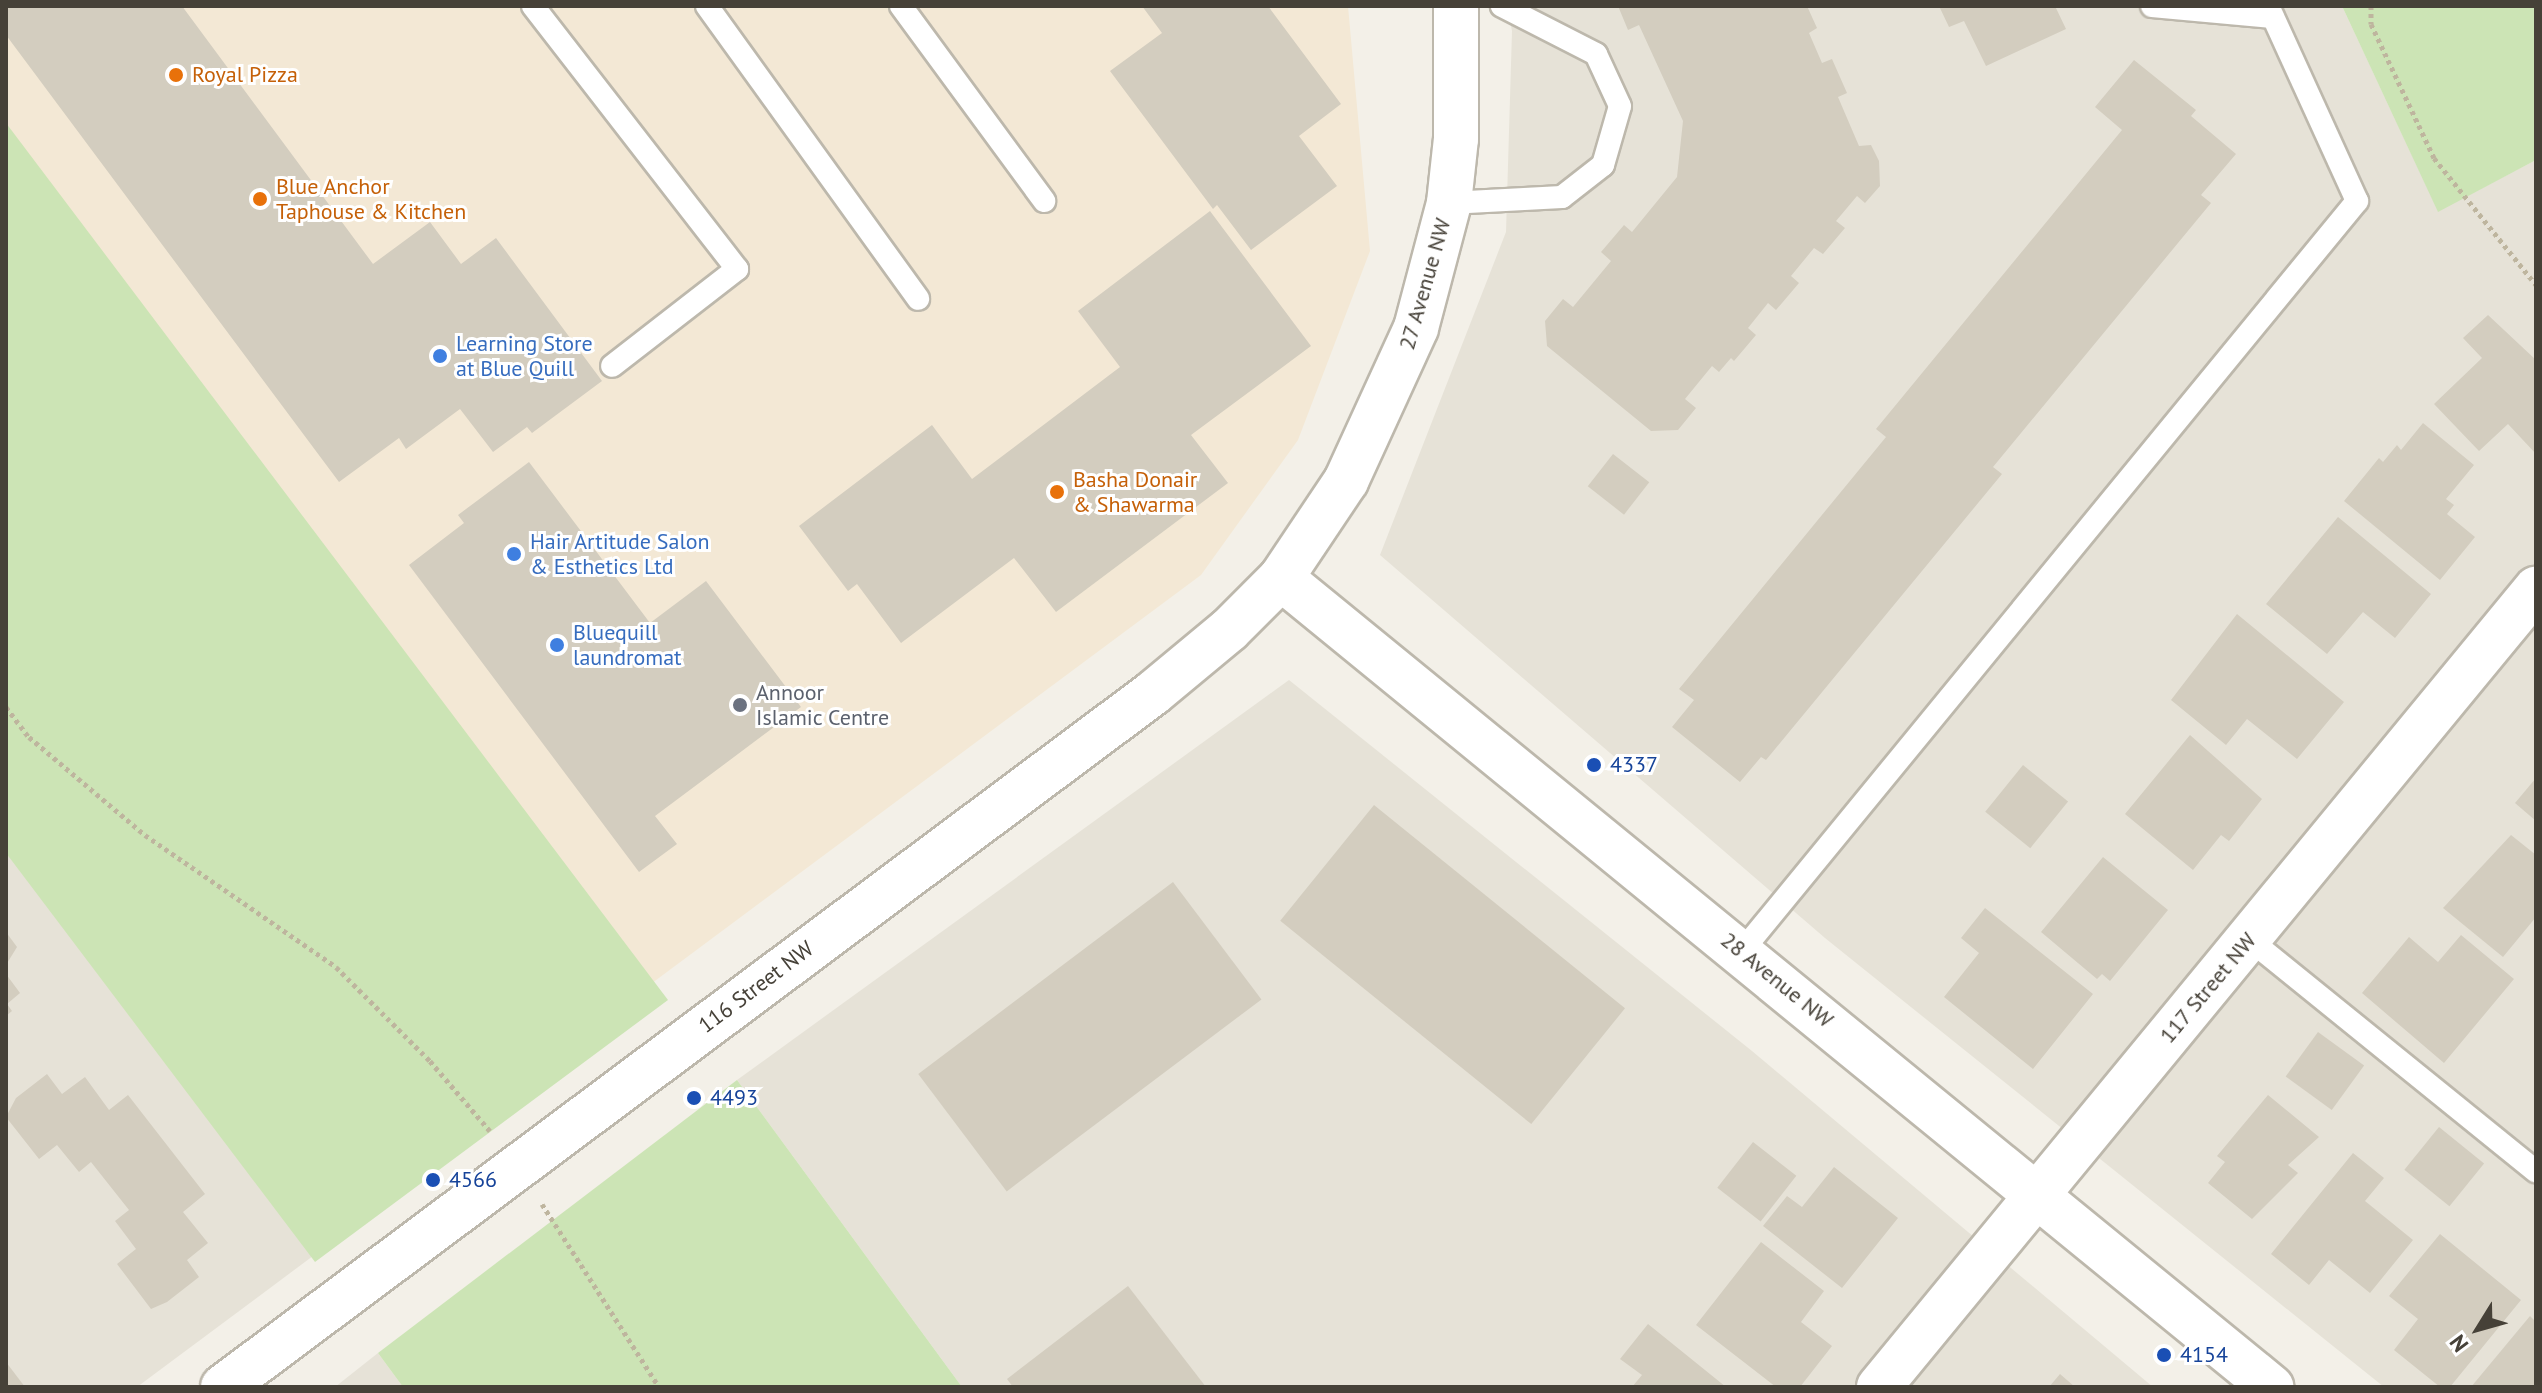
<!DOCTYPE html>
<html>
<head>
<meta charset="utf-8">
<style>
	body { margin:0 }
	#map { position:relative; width:2542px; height:1393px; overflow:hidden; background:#f3f0e8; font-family:"PT Sans",sans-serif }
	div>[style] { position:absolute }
	.residential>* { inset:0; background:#e6e2d7 }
	.commercial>* { inset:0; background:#f3e8d5 }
	.green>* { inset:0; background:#cce4b5 }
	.building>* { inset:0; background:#d3cdbf; transform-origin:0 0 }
	.path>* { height:5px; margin-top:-2.5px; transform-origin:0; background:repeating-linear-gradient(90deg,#beb59e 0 4px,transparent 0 8px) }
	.roads { filter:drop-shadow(2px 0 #bdb8ac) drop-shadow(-2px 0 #bdb8ac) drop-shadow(0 2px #bdb8ac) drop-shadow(0 -2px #bdb8ac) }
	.service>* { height:22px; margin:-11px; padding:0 11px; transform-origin:11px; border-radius:11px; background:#fff }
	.minor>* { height:44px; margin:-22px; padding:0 22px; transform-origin:22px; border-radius:22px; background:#fff }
	.tertiary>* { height:44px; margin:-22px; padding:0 22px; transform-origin:22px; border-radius:22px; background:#fff }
	.dots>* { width:22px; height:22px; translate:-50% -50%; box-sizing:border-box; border:4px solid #fff; border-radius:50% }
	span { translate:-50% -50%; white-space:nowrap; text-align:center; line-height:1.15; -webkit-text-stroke:6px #fff; paint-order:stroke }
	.food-label { font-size:22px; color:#c56008 }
	.left { translate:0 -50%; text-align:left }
	.street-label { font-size:22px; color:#464138 }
	.shop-label { font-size:22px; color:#366cbe }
	.worship-label { font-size:22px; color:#5b616d }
	.transit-label { font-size:22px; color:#164399 }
	.frame { position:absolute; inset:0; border:8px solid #464138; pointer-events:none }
	.north { position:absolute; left:2438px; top:1289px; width:80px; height:80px; -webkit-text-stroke:6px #fff; paint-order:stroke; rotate:233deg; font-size:22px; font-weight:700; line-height:32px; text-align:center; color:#464138 }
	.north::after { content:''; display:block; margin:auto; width:28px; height:36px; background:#464138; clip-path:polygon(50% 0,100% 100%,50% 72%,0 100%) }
</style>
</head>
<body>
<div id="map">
	<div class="residential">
		<i style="clip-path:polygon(1507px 6px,2342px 6px,2438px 211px,2536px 160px,2536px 1387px,2384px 1387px,1825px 938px,1380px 555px,1506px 232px,1512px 31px)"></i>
		<i style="clip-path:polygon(1289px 680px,1752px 1051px,2153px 1387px,962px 1387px,737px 1080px)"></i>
		<i style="clip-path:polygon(6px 762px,360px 1221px,137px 1387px,6px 1387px)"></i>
		<i style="clip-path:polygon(378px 1353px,403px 1387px,335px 1387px)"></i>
	</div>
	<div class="commercial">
		<i style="clip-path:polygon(6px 6px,1348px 6px,1370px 251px,1298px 440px,1201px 575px,636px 995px,6px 159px)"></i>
	</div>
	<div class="green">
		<i style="clip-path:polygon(2342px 6px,2536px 6px,2536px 160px,2438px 212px)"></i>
		<i style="clip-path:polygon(6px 123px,668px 1000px,315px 1262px,6px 853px)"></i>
		<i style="clip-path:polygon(737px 1080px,962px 1387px,403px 1387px,378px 1353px)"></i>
	</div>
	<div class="building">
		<i style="clip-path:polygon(6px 6px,182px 6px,373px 264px,430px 222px,461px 264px,496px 238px,602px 381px,532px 433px,527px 427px,493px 452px,460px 409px,406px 449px,399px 438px,339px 482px,6px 35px)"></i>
		<i style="clip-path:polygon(1142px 6px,1268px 6px,1341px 104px,1299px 136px,1337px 186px,1251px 250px,1217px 205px,1213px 209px,1110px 71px,1162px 33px)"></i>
		<i style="clip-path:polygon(1618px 6px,1807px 6px,1817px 28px,1809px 33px,1822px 63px,1832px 59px,1847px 93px,1838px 97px,1859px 146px,1871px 145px,1879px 161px,1880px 186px,1865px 203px,1857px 196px,1836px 221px,1845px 228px,1823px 254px,1814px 248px,1791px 276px,1799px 283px,1776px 310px,1768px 303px,1748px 328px,1756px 335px,1734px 361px,1731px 358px,1719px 372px,1712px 366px,1685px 399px,1696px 408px,1678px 430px,1651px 431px,1547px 346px,1545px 321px,1563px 299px,1573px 307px,1611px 261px,1601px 252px,1624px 225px,1632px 232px,1677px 177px,1683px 121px,1639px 25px,1628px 30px)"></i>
		<i style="clip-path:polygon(1939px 6px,2055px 6px,2066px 29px,1986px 66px,1964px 21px,1949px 27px)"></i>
		<i style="clip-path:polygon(2134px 60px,2196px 110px,2191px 116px,2236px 154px,2201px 195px,2211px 203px,1993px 467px,2002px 474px,1766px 760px,1761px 757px,1740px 782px,1672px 727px,1694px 700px,1679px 689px,1886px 437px,1876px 429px,2122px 130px,2095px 107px)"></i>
		<i style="clip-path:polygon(1210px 211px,1311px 346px,1191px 435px,1228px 483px,1056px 612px,1014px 558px,901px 643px,857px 584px,848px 591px,799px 526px,932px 425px,972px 479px,1120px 367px,1078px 311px)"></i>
		<i style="clip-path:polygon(2488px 315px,2536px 360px,2536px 454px,2508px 424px,2479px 451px,2434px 404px,2482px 358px,2463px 338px)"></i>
		<i style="clip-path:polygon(2423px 423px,2474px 465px,2446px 499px,2454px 505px,2447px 514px,2475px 537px,2440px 580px,2344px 501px,2379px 458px,2383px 462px,2397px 445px,2401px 450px)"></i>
		<i style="left:1613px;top:454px;width:46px;height:41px;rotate:38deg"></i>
		<i style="clip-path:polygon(529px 462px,650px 623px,706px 581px,801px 707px,655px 816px,677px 844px,639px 872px,409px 565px,464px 523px,458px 515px)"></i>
		<i style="clip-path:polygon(2338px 517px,2431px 594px,2395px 638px,2363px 612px,2327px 654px,2266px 604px)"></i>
		<i style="clip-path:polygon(2237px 614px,2344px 702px,2297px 759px,2247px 719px,2226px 745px,2171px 700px)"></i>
		<i style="clip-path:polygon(2190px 735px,2262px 799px,2229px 841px,2221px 835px,2193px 870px,2125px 814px)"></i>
		<i style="left:2023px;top:765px;width:58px;height:60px;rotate:39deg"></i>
		<i style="clip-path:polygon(2536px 778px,2536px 821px,2515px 803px)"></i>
		<i style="left:1374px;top:805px;width:323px;height:149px;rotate:39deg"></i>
		<i style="clip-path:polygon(2511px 835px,2536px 855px,2536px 917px,2503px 957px,2443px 908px)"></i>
		<i style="clip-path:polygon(2103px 857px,2168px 910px,2110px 981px,2102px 974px,2097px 979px,2041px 932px)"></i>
		<i style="left:1173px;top:882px;width:147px;height:319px;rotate:53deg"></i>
		<i style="clip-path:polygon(1985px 908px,2093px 994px,2033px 1069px,1944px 997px,1979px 953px,1961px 938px)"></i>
		<i style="clip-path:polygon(6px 932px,17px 947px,6px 965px)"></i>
		<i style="clip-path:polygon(2461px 935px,2514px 979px,2444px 1063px,2362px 993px,2409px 937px,2438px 962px)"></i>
		<i style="clip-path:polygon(6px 974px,20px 993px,7px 1004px,12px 1011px,6px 1016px)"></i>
		<i style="left:2318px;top:1032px;width:57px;height:55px;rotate:36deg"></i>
		<i style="clip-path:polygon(47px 1074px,62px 1094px,85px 1077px,109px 1110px,128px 1095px,205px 1194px,183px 1212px,208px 1243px,187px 1260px,199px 1277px,167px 1302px,151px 1309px,117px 1264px,136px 1249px,115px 1221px,129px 1210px,91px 1162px,79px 1172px,57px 1145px,39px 1159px,6px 1117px,16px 1098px)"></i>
		<i style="clip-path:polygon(2268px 1095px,2319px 1137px,2288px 1165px,2298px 1173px,2252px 1219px,2208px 1183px,2225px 1162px,2217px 1156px)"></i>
		<i style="left:2439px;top:1127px;width:58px;height:55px;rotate:39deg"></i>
		<i style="left:1753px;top:1142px;width:55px;height:58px;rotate:38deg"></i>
		<i style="clip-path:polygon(2353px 1153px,2384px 1178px,2365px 1201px,2413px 1240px,2370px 1293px,2329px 1260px,2309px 1285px,2271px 1254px)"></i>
		<i style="clip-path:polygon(1834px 1167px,1898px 1218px,1842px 1288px,1763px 1226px,1787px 1196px,1802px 1207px)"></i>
		<i style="clip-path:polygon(2440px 1234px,2521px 1300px,2450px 1387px,2440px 1387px,2394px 1350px,2418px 1319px,2389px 1296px)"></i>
		<i style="clip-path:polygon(1761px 1242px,1824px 1291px,1801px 1322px,1832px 1346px,1800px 1387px,1776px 1387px,1696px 1325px)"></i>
		<i style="clip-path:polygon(1128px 1286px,1206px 1387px,1013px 1387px,1007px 1379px)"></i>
		<i style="clip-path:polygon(2530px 1316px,2536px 1322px,2536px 1387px,2471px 1387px)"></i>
		<i style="clip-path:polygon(1648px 1324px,1726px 1387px,1632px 1387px,1642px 1375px,1620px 1359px)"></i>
		<i style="clip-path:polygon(6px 1362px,25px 1387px,6px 1387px)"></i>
		<i style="clip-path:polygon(2060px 1374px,2075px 1387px,2049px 1387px)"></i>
	</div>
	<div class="path">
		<i style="left:2371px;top:6px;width:18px;rotate:90deg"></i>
		<i style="left:2371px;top:24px;width:148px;rotate:64.8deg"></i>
		<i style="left:2434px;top:158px;width:163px;rotate:51.2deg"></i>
		<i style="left:6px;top:707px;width:38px;rotate:53deg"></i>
		<i style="left:29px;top:737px;width:152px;rotate:40.2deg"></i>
		<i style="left:145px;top:835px;width:232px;rotate:34.6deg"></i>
		<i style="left:336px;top:967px;width:133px;rotate:45deg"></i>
		<i style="left:430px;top:1061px;width:92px;rotate:49.4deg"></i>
		<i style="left:542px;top:1204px;width:217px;rotate:57.4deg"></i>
	</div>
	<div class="roads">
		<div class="service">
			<i style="left:533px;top:6px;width:333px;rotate:52.2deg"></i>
			<i style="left:737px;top:269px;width:158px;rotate:142.2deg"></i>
			<i style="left:707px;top:6px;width:361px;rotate:54.2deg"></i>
			<i style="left:901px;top:6px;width:242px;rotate:53.7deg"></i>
			<i style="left:2152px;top:6px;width:121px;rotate:5.2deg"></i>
			<i style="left:1449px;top:203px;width:113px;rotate:-3deg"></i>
			<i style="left:1562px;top:197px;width:52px;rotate:-38deg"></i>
			<i style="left:1603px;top:165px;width:61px;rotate:-73.9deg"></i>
			<i style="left:1620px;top:106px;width:57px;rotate:-114.8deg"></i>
			<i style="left:1596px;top:54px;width:106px;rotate:-152.9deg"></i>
			<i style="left:2249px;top:939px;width:369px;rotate:39deg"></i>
			<i style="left:1742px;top:951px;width:970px;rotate:-50.65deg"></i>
			<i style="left:2357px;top:201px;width:214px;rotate:-114.5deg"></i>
		</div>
		<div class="minor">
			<i style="left:1879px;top:1387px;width:1034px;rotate:-50.54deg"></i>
		</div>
		<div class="tertiary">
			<i style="left:1281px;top:578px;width:1279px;rotate:39.25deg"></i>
			<i style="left:223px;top:1387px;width:1160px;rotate:-36.73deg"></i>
			<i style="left:1153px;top:693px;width:99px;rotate:-39.7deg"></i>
			<i style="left:1229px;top:630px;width:74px;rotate:-45deg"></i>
			<i style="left:1281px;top:578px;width:117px;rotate:-56.2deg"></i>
			<i style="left:1346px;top:481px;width:168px;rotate:-65.4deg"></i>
			<i style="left:1416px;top:328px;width:129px;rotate:-75.2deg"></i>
			<i style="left:1449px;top:203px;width:64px;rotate:-83.8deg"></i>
			<i style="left:1456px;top:139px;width:133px;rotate:-90deg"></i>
		</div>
	</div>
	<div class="dots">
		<i style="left:176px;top:75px;background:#e8710a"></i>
		<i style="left:260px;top:199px;background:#e8710a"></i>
		<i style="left:440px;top:356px;background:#3f7fe0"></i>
		<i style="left:1057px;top:492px;background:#e8710a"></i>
		<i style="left:514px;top:554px;background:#3f7fe0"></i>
		<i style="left:557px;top:645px;background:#3f7fe0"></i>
		<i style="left:740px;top:705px;background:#6b7280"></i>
		<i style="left:1594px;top:765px;background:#1a4fb4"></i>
		<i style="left:694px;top:1098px;background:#1a4fb4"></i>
		<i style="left:433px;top:1180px;background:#1a4fb4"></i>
		<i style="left:2164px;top:1355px;background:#1a4fb4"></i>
	</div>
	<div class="food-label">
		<span class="left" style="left:192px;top:75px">Royal Pizza</span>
		<span class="left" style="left:276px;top:199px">Blue Anchor<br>Taphouse &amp; Kitchen</span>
		<span class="left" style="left:1073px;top:492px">Basha Donair<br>&amp; Shawarma</span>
	</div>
	<div class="street-label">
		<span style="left:1425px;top:284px;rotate:-74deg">27 Avenue NW</span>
		<span style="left:1777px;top:980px;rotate:39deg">28 Avenue NW</span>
		<span style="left:756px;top:987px;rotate:-37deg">116 Street NW</span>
		<span style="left:2208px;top:988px;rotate:-50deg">117 Street NW</span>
	</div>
	<div class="shop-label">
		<span class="left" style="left:456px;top:356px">Learning Store<br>at Blue Quill</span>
		<span class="left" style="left:530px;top:554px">Hair Artitude Salon<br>&amp; Esthetics Ltd</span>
		<span class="left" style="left:573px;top:645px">Bluequill<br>laundromat</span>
	</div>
	<div class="worship-label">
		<span class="left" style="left:756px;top:705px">Annoor<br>Islamic Centre</span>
	</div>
	<div class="transit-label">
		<span class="left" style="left:1610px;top:765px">4337</span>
		<span class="left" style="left:710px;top:1098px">4493</span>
		<span class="left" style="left:449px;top:1180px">4566</span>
		<span class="left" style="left:2180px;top:1355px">4154</span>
	</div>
	<div class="frame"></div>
	<div class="north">N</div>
</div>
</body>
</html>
